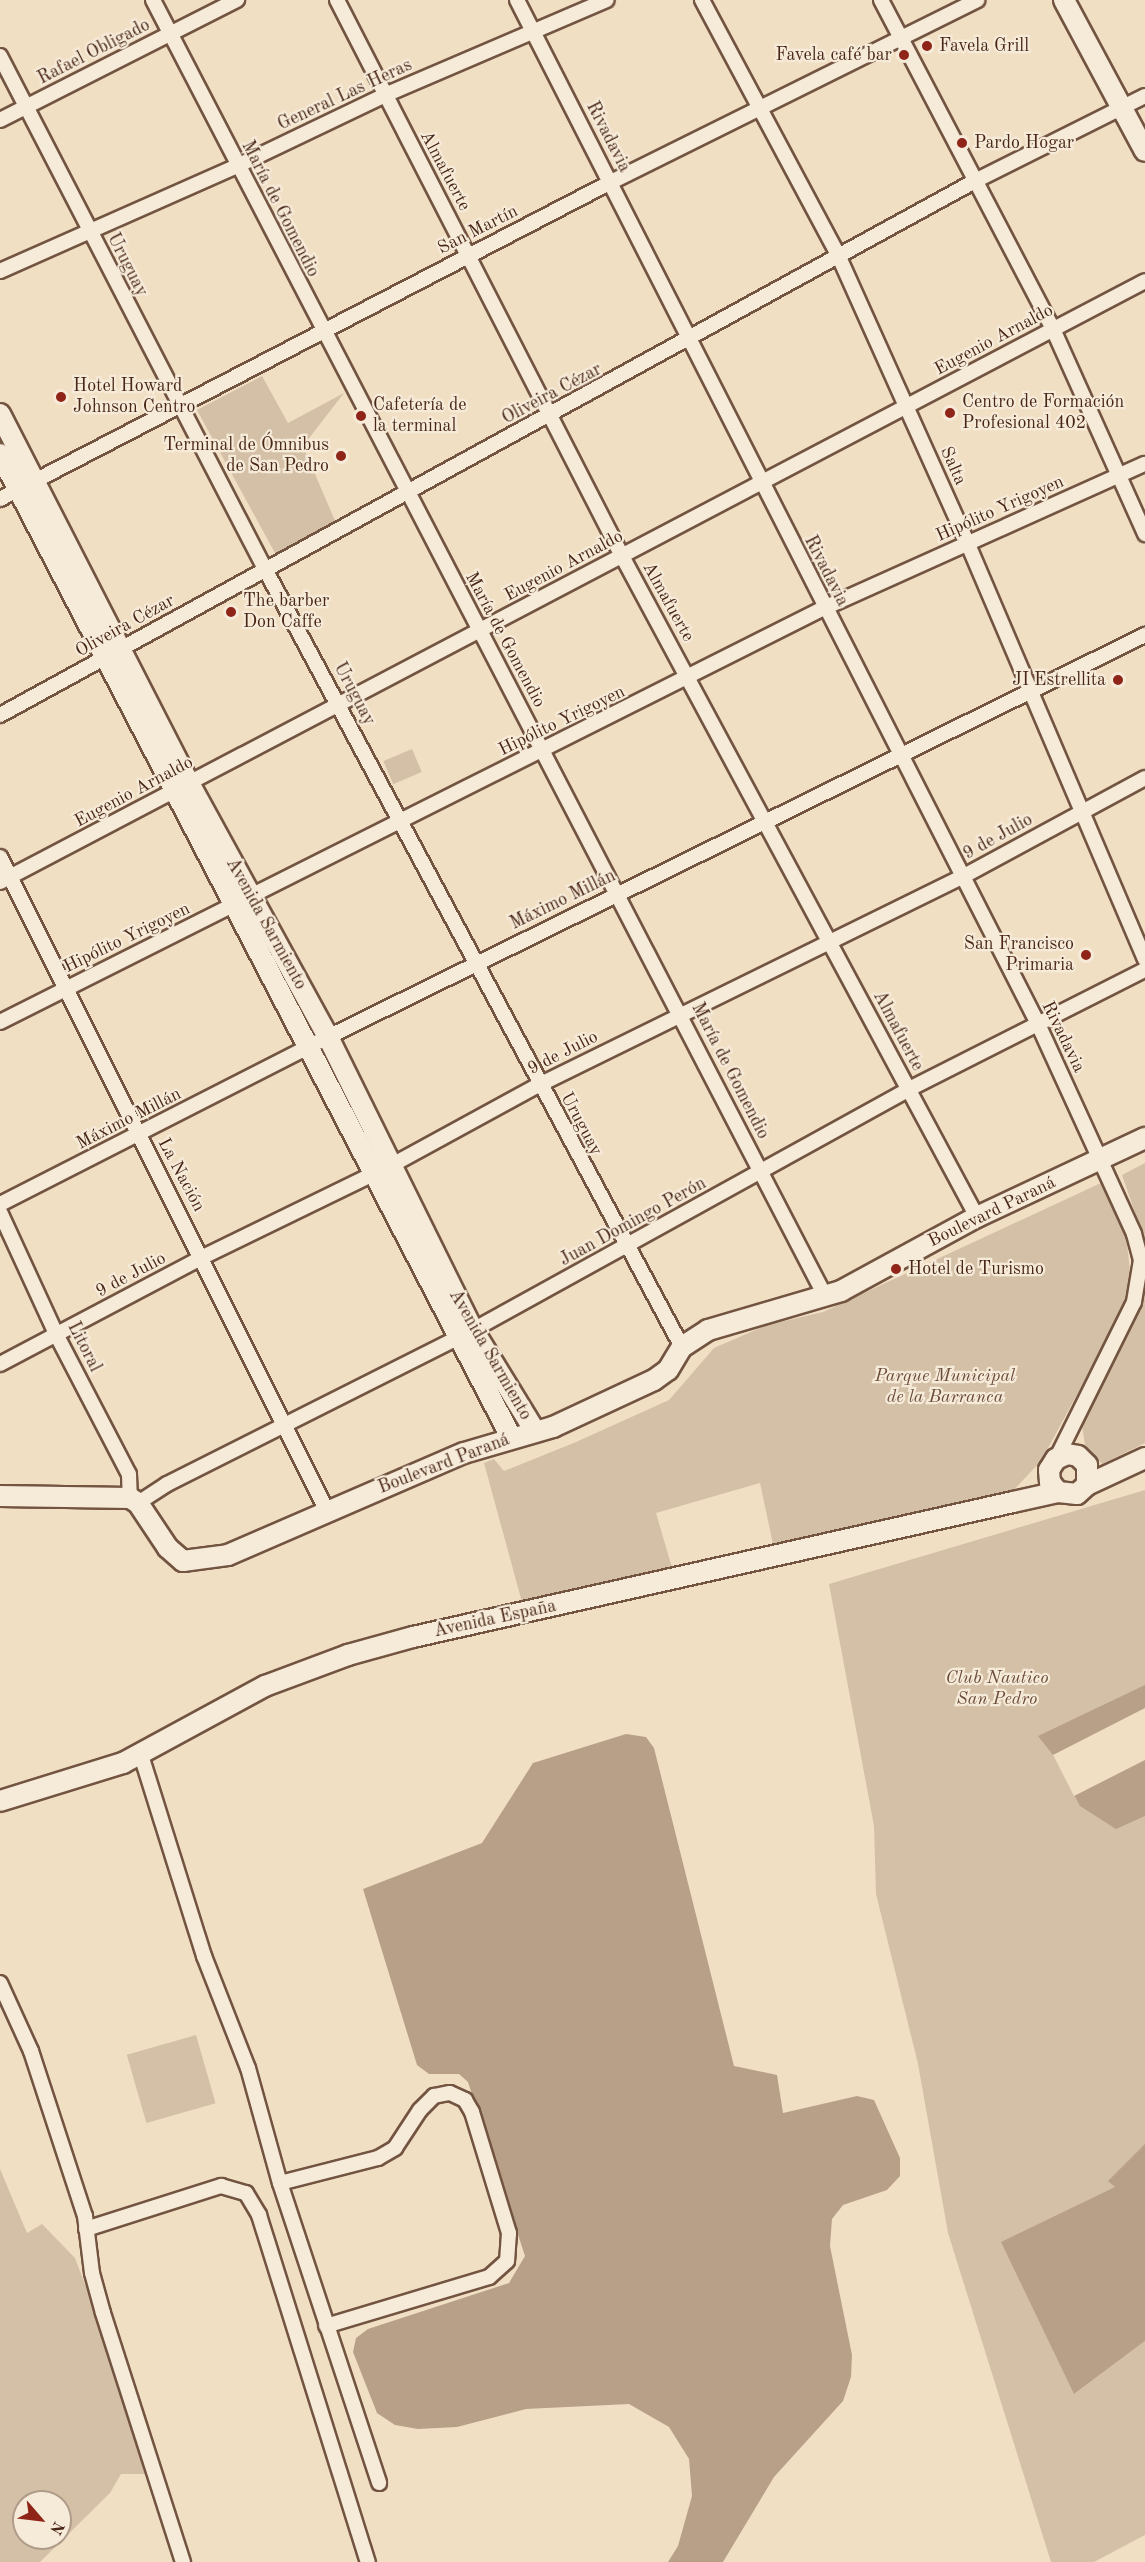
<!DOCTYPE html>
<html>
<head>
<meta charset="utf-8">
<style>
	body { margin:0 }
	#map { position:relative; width:1145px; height:2562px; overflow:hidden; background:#f1dfc4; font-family:"Old Standard TT",serif }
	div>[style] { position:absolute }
	.green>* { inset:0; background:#d4c0a6; transform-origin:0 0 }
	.water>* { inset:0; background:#b8a088 }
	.pier>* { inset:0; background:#f1dfc4 }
	.roads { filter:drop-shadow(2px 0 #725441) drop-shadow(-2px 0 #725441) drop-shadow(0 2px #725441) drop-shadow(0 -2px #725441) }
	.street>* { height:14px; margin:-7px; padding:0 7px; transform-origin:7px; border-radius:7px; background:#f6ead9 }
	.secondary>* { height:20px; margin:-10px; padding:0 10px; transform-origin:10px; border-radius:10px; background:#f6ead9 }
	.dots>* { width:16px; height:16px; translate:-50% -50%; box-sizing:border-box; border:3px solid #f6ead9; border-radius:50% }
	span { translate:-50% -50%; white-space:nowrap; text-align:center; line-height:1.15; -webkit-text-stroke:4.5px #f6ead9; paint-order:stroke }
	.poi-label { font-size:18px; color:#482615 }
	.left { translate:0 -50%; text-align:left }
	.right { translate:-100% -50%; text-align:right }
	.street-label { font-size:18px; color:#482615 }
	.park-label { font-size:18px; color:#6b4c39; font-style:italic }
	.north { position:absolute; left:12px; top:2490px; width:60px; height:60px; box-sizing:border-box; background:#f6ead9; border:2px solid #b09c8b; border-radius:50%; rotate:118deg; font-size:16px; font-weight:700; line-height:24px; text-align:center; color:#482615 }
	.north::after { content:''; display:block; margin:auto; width:21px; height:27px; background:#8f2418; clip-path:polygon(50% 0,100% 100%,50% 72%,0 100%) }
</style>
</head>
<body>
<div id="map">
	<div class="green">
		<i style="clip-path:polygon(262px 376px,288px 423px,344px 393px,303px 446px,336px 523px,276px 555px,197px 410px)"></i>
		<i style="left:412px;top:749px;width:25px;height:31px;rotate:67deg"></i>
		<i style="clip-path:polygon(1145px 1163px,1145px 1241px,1122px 1175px)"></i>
		<i style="clip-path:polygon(1103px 1182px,1126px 1234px,1131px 1280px,1118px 1319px,1041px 1461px,1009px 1495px,774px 1549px,760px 1483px,656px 1513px,673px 1571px,523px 1606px,484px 1463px,494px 1459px,504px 1471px,576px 1442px,669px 1400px,714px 1348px,767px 1325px,823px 1312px)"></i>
		<i style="clip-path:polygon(1145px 1279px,1145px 1443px,1102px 1464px,1085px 1445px,1081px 1419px,1138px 1315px)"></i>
		<i style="clip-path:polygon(1145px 1490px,1145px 2164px,1074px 2394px,1145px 2341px,1145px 2535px,1094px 2562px,1051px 2562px,948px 2233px,918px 2064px,876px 1894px,874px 1826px,829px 1584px)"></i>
		<i style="left:196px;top:2035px;width:71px;height:72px;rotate:74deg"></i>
		<i style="clip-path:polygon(evenodd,0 2169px,27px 2233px,42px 2224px,75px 2258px,102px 2329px,145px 2474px,121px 2474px,110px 2493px,40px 2562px,0 2562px,0 2169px,24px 2502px,60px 2502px,60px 2538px,24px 2538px,24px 2502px)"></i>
	</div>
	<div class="water">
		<i style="clip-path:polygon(1145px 1685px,1145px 1816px,1116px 1829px,1080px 1806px,1053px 1755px,1038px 1736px)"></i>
		<i style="clip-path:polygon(626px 1734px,646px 1737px,654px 1748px,734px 2066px,777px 2075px,783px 2113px,857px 2096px,874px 2100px,900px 2158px,900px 2176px,887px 2190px,843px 2205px,832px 2219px,830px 2246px,852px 2355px,851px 2377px,843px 2401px,774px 2477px,723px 2562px,668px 2562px,678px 2546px,692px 2496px,689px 2459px,669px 2427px,629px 2404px,526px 2409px,457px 2427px,418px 2429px,395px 2425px,377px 2413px,353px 2352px,356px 2338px,368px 2329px,509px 2283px,525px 2256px,468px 2082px,459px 2074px,429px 2074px,417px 2065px,363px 1889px,482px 1843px,533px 1763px)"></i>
		<i style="clip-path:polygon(1145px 2144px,1145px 2341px,1074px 2394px,1001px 2242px,1115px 2187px,1108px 2181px)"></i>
	</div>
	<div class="pier">
		<i style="clip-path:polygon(1145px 1708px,1145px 1760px,1074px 1796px,1053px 1755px)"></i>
	</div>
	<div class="roads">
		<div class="street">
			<i style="left:153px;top:0;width:1460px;rotate:62.59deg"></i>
			<i style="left:337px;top:0;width:625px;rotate:62.86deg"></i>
			<i style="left:622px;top:556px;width:750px;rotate:61.76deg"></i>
			<i style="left:517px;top:0;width:1149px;rotate:63.03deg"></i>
			<i style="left:1038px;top:1024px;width:231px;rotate:65.4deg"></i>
			<i style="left:1134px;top:1234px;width:27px;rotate:75deg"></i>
			<i style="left:1141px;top:1260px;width:43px;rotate:99.5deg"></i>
			<i style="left:1134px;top:1302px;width:175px;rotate:116.4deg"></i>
			<i style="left:702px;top:0;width:291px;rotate:61.9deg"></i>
			<i style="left:839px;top:257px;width:312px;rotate:65.8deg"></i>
			<i style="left:967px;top:542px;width:454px;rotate:66.9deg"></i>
			<i style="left:881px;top:0;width:371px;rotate:62.4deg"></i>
			<i style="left:1053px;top:329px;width:225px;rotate:65.8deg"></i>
			<i style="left:0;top:56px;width:577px;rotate:62.68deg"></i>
			<i style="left:265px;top:569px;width:883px;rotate:61.81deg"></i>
			<i style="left:0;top:120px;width:266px;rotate:-26.9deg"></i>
			<i style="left:0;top:271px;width:259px;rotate:-23.9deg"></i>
			<i style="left:237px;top:166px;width:164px;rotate:-25.6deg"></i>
			<i style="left:385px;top:95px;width:241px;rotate:-23.2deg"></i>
			<i style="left:0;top:499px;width:688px;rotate:-27.42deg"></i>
			<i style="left:611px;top:182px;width:409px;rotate:-26.4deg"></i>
			<i style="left:0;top:715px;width:1112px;rotate:-28.71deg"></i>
			<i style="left:975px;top:181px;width:190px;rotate:-26.6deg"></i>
			<i style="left:0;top:857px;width:731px;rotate:63.43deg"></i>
			<i style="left:0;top:882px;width:1293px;rotate:-27.69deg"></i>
			<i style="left:0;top:1022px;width:922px;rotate:-26.68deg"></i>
			<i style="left:824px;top:608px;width:352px;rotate:-24.2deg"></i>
			<i style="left:0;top:1204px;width:368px;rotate:-27deg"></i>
			<i style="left:328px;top:1037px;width:911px;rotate:-26.2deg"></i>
			<i style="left:0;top:1212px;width:134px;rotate:65.3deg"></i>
			<i style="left:56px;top:1334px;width:158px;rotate:62.5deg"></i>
			<i style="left:129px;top:1474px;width:24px;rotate:88deg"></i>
			<i style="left:0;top:1364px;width:229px;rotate:-27.8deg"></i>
			<i style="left:203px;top:1257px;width:210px;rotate:-26deg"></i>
			<i style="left:392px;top:1165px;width:167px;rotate:-28.6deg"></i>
			<i style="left:539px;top:1085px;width:471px;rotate:-26.2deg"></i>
			<i style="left:962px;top:877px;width:208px;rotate:-28.4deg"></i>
			<i style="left:138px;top:1503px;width:35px;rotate:-33deg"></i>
			<i style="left:167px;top:1484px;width:343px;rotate:-26.7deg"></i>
			<i style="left:473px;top:1330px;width:498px;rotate:-28.9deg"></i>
			<i style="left:909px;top:1089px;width:264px;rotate:-26.8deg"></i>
			<i style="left:141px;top:1755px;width:211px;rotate:72.6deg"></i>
			<i style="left:204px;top:1956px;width:120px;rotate:68.6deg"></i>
			<i style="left:248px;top:2068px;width:119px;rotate:74.5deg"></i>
			<i style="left:280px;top:2183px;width:316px;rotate:71.7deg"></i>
			<i style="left:0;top:1983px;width:75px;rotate:65.5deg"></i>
			<i style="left:31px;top:2051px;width:174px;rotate:71.9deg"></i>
			<i style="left:85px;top:2216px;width:57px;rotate:83deg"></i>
			<i style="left:92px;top:2273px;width:41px;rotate:74.6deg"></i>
			<i style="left:103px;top:2313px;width:262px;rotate:72.2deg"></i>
			<i style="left:280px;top:2183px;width:101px;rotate:-14.3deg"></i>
			<i style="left:378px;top:2158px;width:20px;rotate:-30deg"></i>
			<i style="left:395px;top:2148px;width:45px;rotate:-56.7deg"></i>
			<i style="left:420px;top:2110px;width:20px;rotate:-45deg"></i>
			<i style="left:434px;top:2096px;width:16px;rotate:-11deg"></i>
			<i style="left:450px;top:2093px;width:17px;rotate:25deg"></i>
			<i style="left:465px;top:2100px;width:14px;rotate:60deg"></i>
			<i style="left:472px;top:2112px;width:127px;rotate:73deg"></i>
			<i style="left:509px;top:2233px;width:28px;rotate:94deg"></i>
			<i style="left:507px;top:2261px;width:24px;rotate:138deg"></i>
			<i style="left:489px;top:2277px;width:170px;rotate:163.3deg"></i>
			<i style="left:86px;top:2229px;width:142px;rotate:-17.7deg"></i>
			<i style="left:221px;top:2186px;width:26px;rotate:16deg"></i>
			<i style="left:246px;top:2193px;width:26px;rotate:59deg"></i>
			<i style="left:259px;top:2215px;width:364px;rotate:72.6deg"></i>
		</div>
		<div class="secondary">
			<i style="left:1064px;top:0;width:171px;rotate:61.8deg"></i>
			<i style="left:0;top:414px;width:415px;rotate:62.9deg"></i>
			<i style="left:189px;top:783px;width:290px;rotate:61.3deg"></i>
			<i style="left:328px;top:1037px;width:327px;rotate:63.7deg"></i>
			<i style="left:473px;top:1330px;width:119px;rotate:58.5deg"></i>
			<i style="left:0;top:454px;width:1108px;rotate:62.53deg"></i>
			<i style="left:1058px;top:1492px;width:13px;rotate:-129deg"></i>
			<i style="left:1050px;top:1482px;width:12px;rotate:-95deg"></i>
			<i style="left:1049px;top:1470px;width:13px;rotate:-58deg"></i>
			<i style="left:1056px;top:1459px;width:12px;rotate:-24deg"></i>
			<i style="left:1067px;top:1454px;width:11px;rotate:10deg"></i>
			<i style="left:1078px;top:1456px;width:13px;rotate:45deg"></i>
			<i style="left:1087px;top:1465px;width:20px;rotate:90deg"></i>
			<i style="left:0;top:1496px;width:130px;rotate:0.9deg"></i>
			<i style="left:130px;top:1498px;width:9px;rotate:32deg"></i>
			<i style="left:138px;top:1503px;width:54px;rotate:56.3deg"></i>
			<i style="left:168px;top:1548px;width:20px;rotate:41deg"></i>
			<i style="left:183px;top:1561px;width:45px;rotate:-7.6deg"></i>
			<i style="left:228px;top:1555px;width:257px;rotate:-23.4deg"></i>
			<i style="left:464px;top:1453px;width:93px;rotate:-16.3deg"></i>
			<i style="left:553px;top:1427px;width:111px;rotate:-25deg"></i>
			<i style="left:654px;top:1380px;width:17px;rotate:-36deg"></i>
			<i style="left:668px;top:1370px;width:27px;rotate:-59deg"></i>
			<i style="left:682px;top:1347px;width:31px;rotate:-33deg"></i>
			<i style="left:708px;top:1330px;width:139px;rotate:-16.3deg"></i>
			<i style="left:841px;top:1291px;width:155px;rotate:-28.6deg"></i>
			<i style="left:977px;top:1217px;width:186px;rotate:-25.2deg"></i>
			<i style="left:0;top:1801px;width:129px;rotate:-17.2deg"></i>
			<i style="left:123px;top:1763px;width:162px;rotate:-28.5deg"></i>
			<i style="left:265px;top:1686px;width:89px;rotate:-20.5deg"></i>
			<i style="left:348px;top:1655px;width:67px;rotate:-15.5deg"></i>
			<i style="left:413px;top:1637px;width:615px;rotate:-12.68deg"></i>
			<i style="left:1013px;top:1502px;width:46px;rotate:-12.5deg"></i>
			<i style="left:1058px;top:1492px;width:19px;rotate:6deg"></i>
			<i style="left:1077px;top:1494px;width:13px;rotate:-42deg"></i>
			<i style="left:1087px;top:1485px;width:64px;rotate:-25deg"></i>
		</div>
	</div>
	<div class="dots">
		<i style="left:927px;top:46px;background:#8f2418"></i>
		<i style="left:904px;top:55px;background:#8f2418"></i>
		<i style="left:962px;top:143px;background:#8f2418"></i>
		<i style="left:61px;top:397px;background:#8f2418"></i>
		<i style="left:950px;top:413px;background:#8f2418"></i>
		<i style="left:361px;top:416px;background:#8f2418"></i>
		<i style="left:341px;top:456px;background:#8f2418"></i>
		<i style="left:231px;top:612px;background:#8f2418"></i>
		<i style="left:1118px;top:680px;background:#8f2418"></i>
		<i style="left:1086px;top:955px;background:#8f2418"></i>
		<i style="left:896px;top:1269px;background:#8f2418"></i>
	</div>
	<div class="poi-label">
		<span class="left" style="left:939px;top:46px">Favela Grill</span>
		<span class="right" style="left:892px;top:55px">Favela café bar</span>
		<span class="left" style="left:974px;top:143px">Pardo Hogar</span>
		<span class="left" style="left:73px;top:397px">Hotel Howard<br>Johnson Centro</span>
		<span class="left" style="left:962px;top:413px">Centro de Formación<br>Profesional 402</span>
		<span class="left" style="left:373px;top:416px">Cafetería de<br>la terminal</span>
		<span class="right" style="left:329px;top:456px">Terminal de Ómnibus<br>de San Pedro</span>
		<span class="left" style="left:243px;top:612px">The barber<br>Don Caffe</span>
		<span class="right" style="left:1106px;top:680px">JI Estrellita</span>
		<span class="right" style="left:1074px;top:955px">San Francisco<br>Primaria</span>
		<span class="left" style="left:908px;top:1269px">Hotel de Turismo</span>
	</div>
	<div class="street-label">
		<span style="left:94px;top:52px;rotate:-27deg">Rafael Obligado</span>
		<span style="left:345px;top:95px;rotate:-25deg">General Las Heras</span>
		<span style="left:608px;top:137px;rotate:63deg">Rivadavia</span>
		<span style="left:445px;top:171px;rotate:62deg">Almafuerte</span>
		<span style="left:280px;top:209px;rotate:63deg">María de Gomendio</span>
		<span style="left:478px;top:230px;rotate:-27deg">San Martín</span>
		<span style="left:127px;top:265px;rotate:63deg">Uruguay</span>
		<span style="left:994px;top:340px;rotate:-28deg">Eugenio Arnaldo</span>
		<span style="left:552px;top:394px;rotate:-28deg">Oliveira Cézar</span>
		<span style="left:953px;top:466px;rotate:66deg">Salta</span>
		<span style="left:1000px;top:509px;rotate:-24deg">Hipólito Yrigoyen</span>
		<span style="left:564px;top:566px;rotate:-28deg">Eugenio Arnaldo</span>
		<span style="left:826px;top:571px;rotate:63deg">Rivadavia</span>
		<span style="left:668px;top:602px;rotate:61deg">Almafuerte</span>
		<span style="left:125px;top:626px;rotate:-29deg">Oliveira Cézar</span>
		<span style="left:505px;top:640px;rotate:62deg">María de Gomendio</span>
		<span style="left:354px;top:694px;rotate:62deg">Uruguay</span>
		<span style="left:562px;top:721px;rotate:-26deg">Hipólito Yrigoyen</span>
		<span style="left:134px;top:792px;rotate:-28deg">Eugenio Arnaldo</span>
		<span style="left:998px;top:837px;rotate:-29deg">9 de Julio</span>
		<span style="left:563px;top:900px;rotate:-26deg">Máximo Millán</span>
		<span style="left:266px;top:924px;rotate:61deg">Avenida Sarmiento</span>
		<span style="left:127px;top:938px;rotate:-26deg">Hipólito Yrigoyen</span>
		<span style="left:898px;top:1031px;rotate:62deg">Almafuerte</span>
		<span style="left:1063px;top:1037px;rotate:64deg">Rivadavia</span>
		<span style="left:563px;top:1053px;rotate:-27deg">9 de Julio</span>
		<span style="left:730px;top:1071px;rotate:63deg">María de Gomendio</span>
		<span style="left:129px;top:1119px;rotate:-27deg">Máximo Millán</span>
		<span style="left:581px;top:1124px;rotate:62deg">Uruguay</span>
		<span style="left:181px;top:1175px;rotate:62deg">La Nación</span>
		<span style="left:992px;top:1212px;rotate:-26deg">Boulevard Paraná</span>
		<span style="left:633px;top:1222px;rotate:-29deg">Juan Domingo Perón</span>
		<span style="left:131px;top:1275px;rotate:-28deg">9 de Julio</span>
		<span style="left:84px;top:1347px;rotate:63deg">Litoral</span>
		<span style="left:490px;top:1355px;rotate:60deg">Avenida Sarmiento</span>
		<span style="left:444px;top:1464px;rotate:-21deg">Boulevard Paraná</span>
		<span style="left:495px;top:1619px;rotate:-12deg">Avenida España</span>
	</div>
	<div class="park-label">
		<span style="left:945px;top:1387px">Parque Municipal<br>de la Barranca</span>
		<span style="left:997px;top:1689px">Club Nautico<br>San Pedro</span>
	</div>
	<div class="north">N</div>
</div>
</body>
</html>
